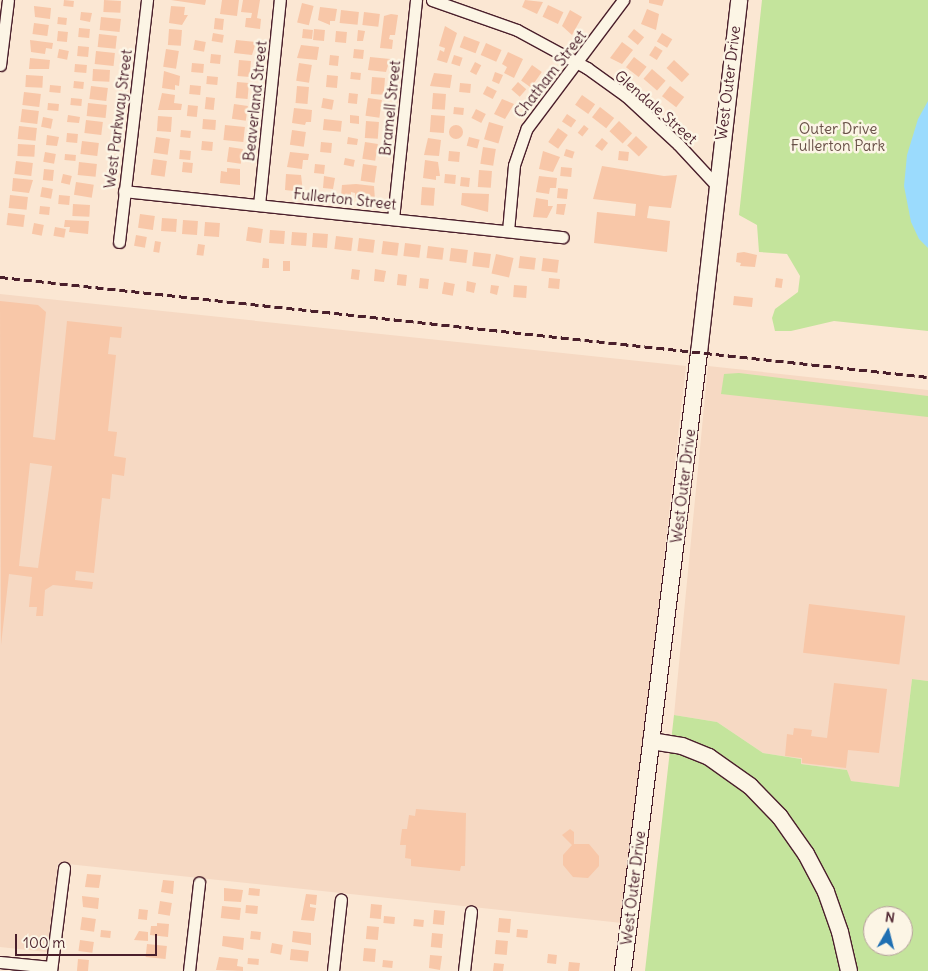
<!DOCTYPE html>
<html>
<head>
<meta charset="utf-8">
<style>
	body { margin:0 }
	#map { position:relative; width:928px; height:971px; overflow:hidden; background:#fbe7d3; font-family:Delius,sans-serif }
	div>[style] { position:absolute }
	.built>* { inset:0; background:#f6d9c3 }
	.green>* { inset:0; background:#c4e49c }
	.water>* { inset:0; background:#9bdbfd }
	.building>* { inset:0; background:#f8c7a8; transform-origin:0 0 }
	.round { border-radius:50% }
	.roads { filter:drop-shadow(1px 0 #4a1f2b) drop-shadow(-1px 0 #4a1f2b) drop-shadow(0 1px #4a1f2b) drop-shadow(0 -1px #4a1f2b) }
	.minor>* { height:11px; margin:-5.5px; padding:0 5.5px; transform-origin:5.5px; border-radius:5.5px; background:#fcf5e5 }
	.secondary>* { height:16px; margin:-8px; padding:0 8px; transform-origin:8px; border-radius:8px; background:#fcf5e5 }
	.rail>* { height:3px; margin-top:-1.5px; transform-origin:0; background:repeating-linear-gradient(90deg,#4a1f2b 0 8px,transparent 0 12px) }
	span { translate:-50% -50%; white-space:nowrap; text-align:center; line-height:1.15; -webkit-text-stroke:5px #fcf5e5; paint-order:stroke }
	.street-label { font-size:15px; color:#4a1f2b }
	.park-label { font-size:15px; color:#685047 }
	.north { position:absolute; left:863px; top:906px; width:50px; height:50px; box-sizing:border-box; background:#fcf5e5; border:1px solid #b59f9b; border-radius:50%; rotate:8deg; font-size:14px; font-weight:700; line-height:20px; text-align:center; color:#4a1f2b }
	.north::after { content:''; display:block; margin:auto; width:18px; height:22px; background:#1f6fb2; clip-path:polygon(50% 0,100% 100%,50% 72%,0 100%) }
	.scale { position:absolute; left:15px; top:934px; width:142px; height:22px; box-sizing:border-box; border:2px solid #4a1f2b; border-top:0; padding-left:6px; font-size:15px; line-height:18px; white-space:nowrap; color:#4a1f2b; -webkit-text-stroke:4px #fcf5e5; paint-order:stroke }
</style>
</head>
<body>
<div id="map">
	<div class="built">
		<i style="clip-path:polygon(0 294px,686px 366px,622px 923px,58px 863px,47px 952px,0 947px)"></i>
		<i style="clip-path:polygon(708px 366px,928px 390px,928px 681px,912px 679px,899px 787px,850px 781px,847px 770px,801px 764px,801px 759px,763px 753px,717px 722px,674px 715px)"></i>
	</div>
	<div class="green">
		<i style="clip-path:polygon(762px 0,928px 0,928px 331px,834px 321px,791px 331px,775px 331px,772px 318px,775px 309px,798px 292px,800px 276px,787px 254px,759px 252px,757px 225px,739px 215px)"></i>
		<i style="clip-path:polygon(739px 373px,928px 396px,928px 417px,721px 394px,724px 374px)"></i>
		<i style="clip-path:polygon(evenodd,912px 679px,928px 681px,928px 971px,645px 971px,674px 715px,717px 722px,763px 753px,801px 759px,801px 764px,847px 770px,851px 781px,899px 787px,912px 679px,873px 916px,903px 916px,903px 946px,873px 946px,873px 916px)"></i>
	</div>
	<div class="water">
		<i style="clip-path:polygon(928px 101px,928px 248px,919px 239px,911px 222px,904px 186px,907px 155px,918px 119px)"></i>
	</div>
	<div class="building">
		<i style="left:64px;top:0;width:10px;height:6px;rotate:6deg"></i>
		<i style="left:104px;top:0;width:17px;height:12px;rotate:3deg"></i>
		<i style="clip-path:polygon(171px 0,206px 0,205px 5px)"></i>
		<i style="clip-path:polygon(222px 0,239px 0,237px 16px,220px 14px)"></i>
		<i style="clip-path:polygon(243px 0,260px 0,257px 18px,261px 19px,260px 29px,245px 27px,246px 18px,251px 18px,252px 13px,241px 12px)"></i>
		<i style="clip-path:polygon(525px 0,543px 2px,537px 14px,522px 7px)"></i>
		<i style="clip-path:polygon(649px 0,664px 0,662px 6px,649px 3px)"></i>
		<i style="left:302px;top:3px;width:12px;height:20px;rotate:14deg"></i>
		<i style="left:548px;top:5px;width:17px;height:13px;rotate:25deg"></i>
		<i style="clip-path:polygon(34px 6px,51px 8px,50px 19px,35px 17px)"></i>
		<i style="clip-path:polygon(171px 6px,185px 7px,184px 15px,188px 15px,182px 25px,169px 23px)"></i>
		<i style="clip-path:polygon(320px 7px,337px 9px,335px 21px,330px 21px,330px 25px,318px 20px)"></i>
		<i style="clip-path:polygon(647px 9px,659px 14px,656px 30px,641px 24px)"></i>
		<i style="left:341px;top:10px;width:18px;height:13px;rotate:6deg"></i>
		<i style="clip-path:polygon(570px 10px,582px 17px,572px 35px,562px 26px)"></i>
		<i style="clip-path:polygon(81px 12px,92px 13px,90px 22px,80px 20px)"></i>
		<i style="left:364px;top:12px;width:16px;height:13px;rotate:7deg"></i>
		<i style="clip-path:polygon(391px 14px,398px 15px,395px 35px,390px 35px,389px 39px,393px 40px,392px 49px,380px 48px,384px 16px)"></i>
		<i style="left:58px;top:17px;width:9px;height:7px;rotate:6deg"></i>
		<i style="left:101px;top:17px;width:20px;height:13px;rotate:6deg"></i>
		<i style="left:215px;top:18px;width:9px;height:11px;rotate:6deg"></i>
		<i style="left:34px;top:23px;width:15px;height:11px;rotate:8deg"></i>
		<i style="clip-path:polygon(445px 26px,457px 33px,447px 63px,437px 60px,440px 50px,444px 52px,445px 48px,439px 46px)"></i>
		<i style="left:79px;top:28px;width:11px;height:9px;rotate:5deg"></i>
		<i style="left:169px;top:29px;width:13px;height:16px;rotate:4deg"></i>
		<i style="left:303px;top:29px;width:10px;height:9px;rotate:6deg"></i>
		<i style="left:314px;top:29px;width:11px;height:11px;rotate:5deg"></i>
		<i style="left:634px;top:29px;width:13px;height:10px;rotate:39deg"></i>
		<i style="clip-path:polygon(358px 30px,365px 31px,363px 41px,357px 41px)"></i>
		<i style="left:58px;top:31px;width:10px;height:10px;rotate:6deg"></i>
		<i style="left:336px;top:31px;width:11px;height:11px;rotate:5deg"></i>
		<i style="left:213px;top:33px;width:11px;height:8px;rotate:10deg"></i>
		<i style="left:662px;top:33px;width:12px;height:10px;rotate:31deg"></i>
		<i style="left:99px;top:34px;width:18px;height:13px;rotate:6deg"></i>
		<i style="left:464px;top:36px;width:17px;height:12px;rotate:21deg"></i>
		<i style="clip-path:polygon(30px 40px,53px 43px,52px 49px,46px 48px,45px 54px,31px 52px)"></i>
		<i style="left:195px;top:40px;width:11px;height:10px;rotate:10deg"></i>
		<i style="clip-path:polygon(236px 40px,256px 42px,252px 55px,234px 53px)"></i>
		<i style="clip-path:polygon(622px 42px,633px 50px,622px 64px,610px 58px)"></i>
		<i style="left:486px;top:43px;width:17px;height:13px;rotate:24deg"></i>
		<i style="clip-path:polygon(301px 45px,319px 47px,317px 60px,297px 58px)"></i>
		<i style="left:78px;top:46px;width:11px;height:10px;rotate:5deg"></i>
		<i style="left:655px;top:46px;width:9px;height:11px;rotate:32deg"></i>
		<i style="left:59px;top:49px;width:10px;height:9px;rotate:11deg"></i>
		<i style="left:166px;top:49px;width:13px;height:18px;rotate:9deg"></i>
		<i style="left:354px;top:49px;width:10px;height:9px;rotate:6deg"></i>
		<i style="left:96px;top:51px;width:19px;height:13px;rotate:6deg"></i>
		<i style="clip-path:polygon(508px 52px,523px 59px,514px 78px,504px 73px,507px 67px,502px 64px)"></i>
		<i style="left:211px;top:54px;width:10px;height:9px;rotate:6deg"></i>
		<i style="left:330px;top:55px;width:9px;height:10px;rotate:6deg"></i>
		<i style="left:454px;top:55px;width:9px;height:9px;rotate:18deg"></i>
		<i style="clip-path:polygon(370px 57px,390px 59px,386px 72px,368px 70px)"></i>
		<i style="left:634px;top:57px;width:16px;height:13px;rotate:38deg"></i>
		<i style="clip-path:polygon(30px 58px,50px 60px,49px 69px,29px 69px)"></i>
		<i style="left:239px;top:60px;width:12px;height:16px;rotate:5deg"></i>
		<i style="left:674px;top:60px;width:21px;height:11px;rotate:43deg"></i>
		<i style="left:475px;top:62px;width:7px;height:11px;rotate:27deg"></i>
		<i style="left:192px;top:63px;width:12px;height:9px;rotate:5deg"></i>
		<i style="left:299px;top:63px;width:13px;height:18px;rotate:9deg"></i>
		<i style="left:75px;top:64px;width:12px;height:8px;rotate:5deg"></i>
		<i style="left:532px;top:65px;width:12px;height:19px;rotate:35deg"></i>
		<i style="left:93px;top:69px;width:17px;height:12px;rotate:3deg"></i>
		<i style="left:652px;top:69px;width:18px;height:13px;rotate:41deg"></i>
		<i style="clip-path:polygon(164px 71px,180px 76px,179px 86px,175px 85px,175px 90px,162px 88px)"></i>
		<i style="left:351px;top:72px;width:10px;height:7px;rotate:6deg"></i>
		<i style="clip-path:polygon(495px 72px,503px 75px,499px 84px,492px 81px)"></i>
		<i style="clip-path:polygon(434px 73px,452px 75px,450px 88px,430px 86px)"></i>
		<i style="left:26px;top:75px;width:17px;height:12px;rotate:3deg"></i>
		<i style="left:327px;top:75px;width:11px;height:12px;rotate:5deg"></i>
		<i style="left:207px;top:76px;width:11px;height:8px;rotate:5deg"></i>
		<i style="left:372px;top:77px;width:13px;height:17px;rotate:4deg"></i>
		<i style="left:74px;top:81px;width:10px;height:7px;rotate:6deg"></i>
		<i style="left:237px;top:82px;width:12px;height:16px;rotate:5deg"></i>
		<i style="left:518px;top:82px;width:11px;height:10px;rotate:41deg"></i>
		<i style="left:460px;top:83px;width:11px;height:9px;rotate:5deg"></i>
		<i style="left:50px;top:85px;width:11px;height:7px;rotate:5deg"></i>
		<i style="left:190px;top:85px;width:11px;height:9px;rotate:5deg"></i>
		<i style="left:91px;top:86px;width:17px;height:13px;rotate:7deg"></i>
		<i style="left:297px;top:86px;width:12px;height:17px;rotate:5deg"></i>
		<i style="left:487px;top:86px;width:11px;height:9px;rotate:27deg"></i>
		<i style="left:670px;top:86px;width:18px;height:13px;rotate:38deg"></i>
		<i style="left:24px;top:92px;width:17px;height:13px;rotate:7deg"></i>
		<i style="clip-path:polygon(162px 93px,175px 95px,174px 103px,182px 104px,181px 110px,158px 110px)"></i>
		<i style="left:349px;top:93px;width:9px;height:10px;rotate:6deg"></i>
		<i style="left:433px;top:93px;width:13px;height:16px;rotate:4deg"></i>
		<i style="left:582px;top:95px;width:16px;height:12px;rotate:35deg"></i>
		<i style="left:206px;top:97px;width:9px;height:12px;rotate:6deg"></i>
		<i style="left:71px;top:98px;width:11px;height:7px;rotate:5deg"></i>
		<i style="left:323px;top:98px;width:11px;height:10px;rotate:10deg"></i>
		<i style="left:368px;top:98px;width:14px;height:18px;rotate:8deg"></i>
		<i style="clip-path:polygon(502px 99px,514px 104px,505px 119px,494px 114px)"></i>
		<i style="left:48px;top:103px;width:11px;height:7px;rotate:5deg"></i>
		<i style="left:88px;top:103px;width:19px;height:13px;rotate:6deg"></i>
		<i style="left:234px;top:104px;width:14px;height:15px;rotate:8deg"></i>
		<i style="left:188px;top:105px;width:10px;height:11px;rotate:6deg"></i>
		<i style="left:454px;top:107px;width:10px;height:7px;rotate:6deg"></i>
		<i style="left:600px;top:107px;width:18px;height:13px;rotate:38deg"></i>
		<i style="clip-path:polygon(294px 108px,312px 110px,311px 122px,306px 122px,305px 125px,292px 123px)"></i>
		<i style="left:22px;top:109px;width:17px;height:13px;rotate:7deg"></i>
		<i style="left:476px;top:109px;width:11px;height:10px;rotate:27deg"></i>
		<i style="left:567px;top:114px;width:11px;height:9px;rotate:34deg"></i>
		<i style="clip-path:polygon(68px 115px,80px 117px,79px 123px,67px 122px)"></i>
		<i style="clip-path:polygon(350px 115px,359px 116px,359px 124px,350px 123px)"></i>
		<i style="left:431px;top:115px;width:14px;height:17px;rotate:4deg"></i>
		<i style="left:158px;top:116px;width:14px;height:15px;rotate:4deg"></i>
		<i style="left:43px;top:117px;width:10px;height:10px;rotate:11deg"></i>
		<i style="left:203px;top:119px;width:13px;height:10px;rotate:4deg"></i>
		<i style="left:324px;top:119px;width:18px;height:11px;rotate:6deg"></i>
		<i style="left:86px;top:120px;width:17px;height:13px;rotate:7deg"></i>
		<i style="left:366px;top:121px;width:13px;height:17px;rotate:4deg"></i>
		<i style="left:619px;top:121px;width:18px;height:14px;rotate:43deg"></i>
		<i style="left:489px;top:122px;width:15px;height:18px;rotate:16deg"></i>
		<i style="left:225px;top:125px;width:20px;height:15px;rotate:6deg"></i>
		<i style="left:584px;top:125px;width:6px;height:10px;rotate:39deg"></i>
		<i class="round" style="left:449px;top:125px;width:14px;height:14px"></i>
		<i style="left:19px;top:126px;width:18px;height:13px;rotate:6deg"></i>
		<i style="left:558px;top:128px;width:12px;height:17px;rotate:35deg"></i>
		<i style="left:181px;top:130px;width:10px;height:7px;rotate:6deg"></i>
		<i style="left:292px;top:130px;width:14px;height:15px;rotate:8deg"></i>
		<i style="left:67px;top:133px;width:11px;height:9px;rotate:5deg"></i>
		<i style="clip-path:polygon(47px 135px,59px 137px,57px 146px,46px 145px)"></i>
		<i style="left:636px;top:136px;width:16px;height:13px;rotate:43deg"></i>
		<i style="left:156px;top:137px;width:14px;height:16px;rotate:8deg"></i>
		<i style="clip-path:polygon(348px 137px,358px 139px,357px 145px,347px 144px)"></i>
		<i style="left:469px;top:137px;width:11px;height:9px;rotate:15deg"></i>
		<i style="clip-path:polygon(428px 138px,441px 140px,439px 156px,424px 155px)"></i>
		<i style="clip-path:polygon(602px 138px,608px 143px,602px 151px,595px 146px)"></i>
		<i style="left:82px;top:141px;width:17px;height:13px;rotate:7deg"></i>
		<i style="left:202px;top:141px;width:11px;height:9px;rotate:5deg"></i>
		<i style="left:321px;top:142px;width:11px;height:10px;rotate:5deg"></i>
		<i style="left:365px;top:142px;width:13px;height:17px;rotate:9deg"></i>
		<i style="left:18px;top:144px;width:17px;height:12px;rotate:3deg"></i>
		<i style="left:229px;top:147px;width:14px;height:15px;rotate:8deg"></i>
		<i style="left:483px;top:147px;width:13px;height:17px;rotate:9deg"></i>
		<i style="left:566px;top:149px;width:9px;height:7px;rotate:18deg"></i>
		<i style="left:180px;top:150px;width:11px;height:9px;rotate:5deg"></i>
		<i style="left:449px;top:151px;width:11px;height:10px;rotate:5deg"></i>
		<i style="clip-path:polygon(543px 151px,560px 157px,553px 172px,539px 169px)"></i>
		<i style="left:619px;top:151px;width:10px;height:9px;rotate:6deg"></i>
		<i style="left:45px;top:152px;width:11px;height:10px;rotate:10deg"></i>
		<i style="clip-path:polygon(290px 152px,309px 154px,308px 160px,303px 160px,302px 169px,287px 167px)"></i>
		<i style="left:65px;top:154px;width:11px;height:6px;rotate:5deg"></i>
		<i style="left:345px;top:158px;width:10px;height:7px;rotate:11deg"></i>
		<i style="left:153px;top:159px;width:14px;height:16px;rotate:8deg"></i>
		<i style="clip-path:polygon(425px 160px,438px 162px,440px 176px,436px 176px,436px 180px,423px 178px)"></i>
		<i style="left:16px;top:161px;width:17px;height:13px;rotate:7deg"></i>
		<i style="left:79px;top:162px;width:18px;height:13px;rotate:6deg"></i>
		<i style="left:183px;top:162px;width:10px;height:10px;rotate:6deg"></i>
		<i style="left:315px;top:164px;width:10px;height:9px;rotate:6deg"></i>
		<i style="left:363px;top:164px;width:14px;height:17px;rotate:8deg"></i>
		<i style="clip-path:polygon(602px 166px,664px 176px,677px 175px,671px 208px,649px 206px,647px 218px,670px 221px,667px 252px,594px 243px,597px 212px,635px 216px,636px 204px,593px 199px)"></i>
		<i style="left:561px;top:167px;width:11px;height:9px;rotate:5deg"></i>
		<i style="clip-path:polygon(227px 168px,240px 169px,240px 185px,220px 183px,221px 171px,227px 172px)"></i>
		<i style="left:44px;top:169px;width:10px;height:11px;rotate:6deg"></i>
		<i style="left:479px;top:170px;width:13px;height:17px;rotate:4deg"></i>
		<i style="left:63px;top:174px;width:9px;height:9px;rotate:13deg"></i>
		<i style="clip-path:polygon(286px 174px,301px 175px,303px 192px,285px 190px)"></i>
		<i style="left:445px;top:174px;width:11px;height:9px;rotate:5deg"></i>
		<i style="clip-path:polygon(324px 176px,335px 178px,333px 189px,323px 188px)"></i>
		<i style="clip-path:polygon(539px 176px,557px 178px,556px 188px,550px 188px,549px 194px,536px 192px)"></i>
		<i style="left:461px;top:177px;width:9px;height:9px;rotate:6deg"></i>
		<i style="clip-path:polygon(13px 178px,33px 180px,29px 193px,12px 191px)"></i>
		<i style="left:76px;top:182px;width:18px;height:13px;rotate:9deg"></i>
		<i style="clip-path:polygon(356px 184px,374px 186px,375px 200px,355px 198px,355px 193px,351px 192px,351px 197px,341px 196px,342px 185px)"></i>
		<i style="left:42px;top:187px;width:11px;height:10px;rotate:10deg"></i>
		<i style="left:422px;top:187px;width:13px;height:18px;rotate:4deg"></i>
		<i style="left:558px;top:188px;width:10px;height:10px;rotate:6deg"></i>
		<i style="clip-path:polygon(462px 193px,489px 194px,488px 212px,461px 205px)"></i>
		<i style="left:10px;top:195px;width:18px;height:13px;rotate:6deg"></i>
		<i style="left:59px;top:195px;width:11px;height:9px;rotate:5deg"></i>
		<i style="clip-path:polygon(536px 198px,548px 200px,548px 206px,553px 206px,547px 218px,533px 217px)"></i>
		<i style="left:73px;top:204px;width:17px;height:12px;rotate:3deg"></i>
		<i style="clip-path:polygon(557px 204px,566px 204px,564px 215px,556px 214px)"></i>
		<i style="left:40px;top:206px;width:10px;height:8px;rotate:6deg"></i>
		<i style="left:8px;top:213px;width:17px;height:12px;rotate:7deg"></i>
		<i style="left:140px;top:214px;width:15px;height:14px;rotate:8deg"></i>
		<i style="left:162px;top:218px;width:15px;height:13px;rotate:4deg"></i>
		<i style="clip-path:polygon(65px 220px,89px 221px,88px 234px,69px 232px,70px 227px,64px 227px)"></i>
		<i style="left:183px;top:220px;width:15px;height:14px;rotate:4deg"></i>
		<i style="left:205px;top:222px;width:15px;height:14px;rotate:4deg"></i>
		<i style="left:34px;top:223px;width:10px;height:11px;rotate:11deg"></i>
		<i style="left:55px;top:227px;width:11px;height:9px;rotate:10deg"></i>
		<i style="left:248px;top:227px;width:15px;height:14px;rotate:8deg"></i>
		<i style="left:270px;top:230px;width:15px;height:13px;rotate:4deg"></i>
		<i style="left:292px;top:232px;width:15px;height:13px;rotate:4deg"></i>
		<i style="left:313px;top:233px;width:15px;height:14px;rotate:4deg"></i>
		<i style="left:136px;top:235px;width:11px;height:11px;rotate:10deg"></i>
		<i style="left:336px;top:236px;width:17px;height:13px;rotate:7deg"></i>
		<i style="left:359px;top:238px;width:16px;height:13px;rotate:7deg"></i>
		<i style="left:155px;top:241px;width:6px;height:11px;rotate:9deg"></i>
		<i style="left:383px;top:241px;width:16px;height:13px;rotate:7deg"></i>
		<i style="left:405px;top:243px;width:16px;height:13px;rotate:7deg"></i>
		<i style="left:198px;top:244px;width:7px;height:11px;rotate:8deg"></i>
		<i style="left:428px;top:246px;width:16px;height:12px;rotate:7deg"></i>
		<i style="left:451px;top:248px;width:17px;height:13px;rotate:7deg"></i>
		<i style="left:474px;top:252px;width:17px;height:14px;rotate:7deg"></i>
		<i style="clip-path:polygon(744px 252px,757px 255px,755px 267px,740px 266px,741px 263px,736px 262px,737px 253px)"></i>
		<i style="left:496px;top:254px;width:18px;height:20px;rotate:13deg"></i>
		<i style="left:520px;top:256px;width:16px;height:12px;rotate:7deg"></i>
		<i style="clip-path:polygon(263px 258px,269px 259px,269px 268px,262px 268px)"></i>
		<i style="left:543px;top:258px;width:16px;height:13px;rotate:7deg"></i>
		<i style="left:283px;top:261px;width:7px;height:10px"></i>
		<i style="left:352px;top:269px;width:8px;height:10px;rotate:7deg"></i>
		<i style="clip-path:polygon(375px 269px,386px 271px,384px 282px,374px 281px)"></i>
		<i style="left:398px;top:274px;width:9px;height:11px;rotate:6deg"></i>
		<i style="left:420px;top:278px;width:9px;height:10px;rotate:6deg"></i>
		<i style="left:549px;top:278px;width:11px;height:10px;rotate:5deg"></i>
		<i style="left:776px;top:278px;width:7px;height:9px;rotate:8deg"></i>
		<i style="clip-path:polygon(467px 281px,476px 283px,474px 293px,466px 291px)"></i>
		<i style="left:444px;top:282px;width:11px;height:12px;rotate:10deg"></i>
		<i style="clip-path:polygon(491px 285px,499px 286px,497px 295px,490px 293px)"></i>
		<i style="left:514px;top:285px;width:13px;height:12px;rotate:4deg"></i>
		<i style="left:734px;top:296px;width:19px;height:9px;rotate:6deg"></i>
		<i style="clip-path:polygon(evenodd,0 301px,38px 305px,46px 312px,33px 437px,55px 440px,67px 321px,122px 327px,121px 338px,110px 337px,108px 354px,116px 355px,108px 431px,117px 432px,114px 456px,126px 458px,124px 476px,112px 474px,110px 499px,102px 498px,94px 573px,76px 571px,75px 580px,93px 582px,92px 589px,53px 585px,45px 590px,43px 616px,36px 616px,37px 607px,29px 607px,32px 577px,9px 574px,1px 645px,0 301px,30px 463px,52px 466px,38px 568px,19px 566px,30px 463px)"></i>
		<i style="left:809px;top:604px;width:97px;height:49px;rotate:7deg"></i>
		<i style="clip-path:polygon(834px 683px,887px 689px,879px 753px,848px 750px,846px 768px,802px 763px,802px 758px,785px 756px,787px 734px,793px 735px,794px 728px,812px 730px,811px 736px,827px 738px)"></i>
		<i style="clip-path:polygon(416px 809px,466px 813px,465px 866px,461px 866px,460px 871px,411px 866px,411px 859px,405px 858px,406px 845px,400px 845px,402px 829px,407px 829px,409px 815px,415px 816px)"></i>
		<i style="clip-path:polygon(570px 829px,574px 832px,574px 844px,589px 844px,599px 856px,599px 866px,588px 878px,573px 877px,563px 865px,563px 855px,572px 845px,562px 835px)"></i>
		<i style="clip-path:polygon(87px 874px,101px 875px,99px 888px,85px 887px)"></i>
		<i style="clip-path:polygon(163px 880px,174px 881px,173px 894px,161px 892px)"></i>
		<i style="clip-path:polygon(224px 888px,243px 890px,241px 902px,224px 901px)"></i>
		<i style="left:249px;top:888px;width:11px;height:7px;rotate:5deg"></i>
		<i style="clip-path:polygon(306px 894px,317px 895px,316px 905px,310px 904px,310px 907px,316px 908px,314px 921px,301px 920px)"></i>
		<i style="clip-path:polygon(82px 896px,99px 898px,98px 909px,83px 907px)"></i>
		<i style="left:160px;top:901px;width:12px;height:13px;rotate:9deg"></i>
		<i style="left:371px;top:904px;width:11px;height:14px;rotate:5deg"></i>
		<i style="left:246px;top:905px;width:12px;height:8px;rotate:5deg"></i>
		<i style="left:222px;top:906px;width:19px;height:12px;rotate:6deg"></i>
		<i style="left:139px;top:909px;width:9px;height:10px;rotate:6deg"></i>
		<i style="left:434px;top:910px;width:11px;height:14px;rotate:5deg"></i>
		<i style="left:384px;top:916px;width:11px;height:7px;rotate:5deg"></i>
		<i style="left:82px;top:917px;width:14px;height:13px;rotate:8deg"></i>
		<i style="left:499px;top:918px;width:12px;height:14px;rotate:5deg"></i>
		<i style="left:414px;top:919px;width:10px;height:7px;rotate:6deg"></i>
		<i style="clip-path:polygon(157px 923px,169px 924px,168px 937px,150px 935px,151px 926px,157px 926px)"></i>
		<i style="left:367px;top:926px;width:12px;height:13px;rotate:5deg"></i>
		<i style="left:517px;top:929px;width:11px;height:8px;rotate:5deg"></i>
		<i style="left:101px;top:930px;width:10px;height:7px;rotate:6deg"></i>
		<i style="clip-path:polygon(139px 931px,148px 932px,148px 941px,134px 940px)"></i>
		<i style="left:251px;top:931px;width:10px;height:8px;rotate:6deg"></i>
		<i style="clip-path:polygon(293px 931px,311px 933px,311px 945px,292px 942px)"></i>
		<i style="left:432px;top:933px;width:11px;height:14px;rotate:5deg"></i>
		<i style="clip-path:polygon(223px 936px,244px 938px,243px 950px,222px 946px)"></i>
		<i style="left:80px;top:940px;width:14px;height:11px;rotate:8deg"></i>
		<i style="left:496px;top:940px;width:12px;height:14px;rotate:5deg"></i>
		<i style="left:272px;top:943px;width:11px;height:10px;rotate:10deg"></i>
		<i style="left:147px;top:944px;width:20px;height:13px;rotate:6deg"></i>
		<i style="left:364px;top:948px;width:12px;height:13px;rotate:5deg"></i>
		<i style="left:291px;top:949px;width:18px;height:11px;rotate:6deg"></i>
		<i style="left:548px;top:954px;width:9px;height:9px;rotate:6deg"></i>
		<i style="clip-path:polygon(430px 955px,442px 956px,440px 970px,429px 968px)"></i>
		<i style="clip-path:polygon(219px 957px,238px 959px,237px 966px,243px 967px,243px 971px,216px 970px)"></i>
		<i style="left:248px;top:958px;width:11px;height:6px;rotate:5deg"></i>
		<i style="left:78px;top:959px;width:11px;height:12px;rotate:5deg"></i>
		<i style="left:383px;top:960px;width:10px;height:7px;rotate:6deg"></i>
		<i style="clip-path:polygon(569px 962px,580px 963px,579px 971px,568px 971px)"></i>
		<i style="clip-path:polygon(494px 963px,504px 964px,503px 971px,493px 971px)"></i>
	</div>
	<div class="roads">
		<div class="minor">
			<i style="left:432px;top:0;width:90px;rotate:19.4deg"></i>
			<i style="left:517px;top:30px;width:80px;rotate:28.5deg"></i>
			<i style="left:587px;top:68px;width:48px;rotate:35.7deg"></i>
			<i style="left:626px;top:96px;width:71px;rotate:42.7deg"></i>
			<i style="left:678px;top:144px;width:56px;rotate:47.2deg"></i>
			<i style="left:0;top:65px;width:65px;rotate:-83deg"></i>
			<i style="left:124px;top:191px;width:441px;rotate:6deg"></i>
			<i style="left:259px;top:205px;width:206px;rotate:-84.2deg"></i>
			<i style="left:393px;top:219px;width:220px;rotate:-84deg"></i>
			<i style="left:508px;top:231px;width:66px;rotate:-84.8deg"></i>
			<i style="left:514px;top:165px;width:39px;rotate:-71deg"></i>
			<i style="left:527px;top:128px;width:160px;rotate:-53.1deg"></i>
			<i style="left:119px;top:242px;width:244px;rotate:-83.4deg"></i>
			<i style="left:0;top:962px;width:51px;rotate:5.6deg"></i>
			<i style="left:51px;top:971px;width:104px;rotate:-82.8deg"></i>
			<i style="left:189px;top:971px;width:89px;rotate:-83.5deg"></i>
			<i style="left:333px;top:971px;width:72px;rotate:-83.7deg"></i>
			<i style="left:464px;top:971px;width:60px;rotate:-83.3deg"></i>
		</div>
		<div class="secondary">
			<i style="left:651px;top:741px;width:31px;rotate:9deg"></i>
			<i style="left:682px;top:746px;width:29px;rotate:22deg"></i>
			<i style="left:709px;top:757px;width:50px;rotate:35.3deg"></i>
			<i style="left:750px;top:786px;width:43px;rotate:45.9deg"></i>
			<i style="left:780px;top:817px;width:45px;rotate:54.9deg"></i>
			<i style="left:806px;top:854px;width:43px;rotate:62.2deg"></i>
			<i style="left:826px;top:892px;width:42px;rotate:70.7deg"></i>
			<i style="left:840px;top:932px;width:40px;rotate:77deg"></i>
			<i style="left:623px;top:971px;width:623px;rotate:-82.99deg"></i>
			<i style="left:699px;top:353px;width:355px;rotate:-83.5deg"></i>
		</div>
	</div>
	<div class="rail">
		<i style="left:0;top:277px;width:933px;rotate:6.15deg"></i>
	</div>
	<div class="street-label">
		<span style="left:550px;top:74px;rotate:-52deg">Chatham Street</span>
		<span style="left:728px;top:83px;rotate:-83deg">West Outer Drive</span>
		<span style="left:255px;top:101px;rotate:-84deg">Beaverland Street</span>
		<span style="left:656px;top:107px;rotate:41deg">Glendale Street</span>
		<span style="left:390px;top:108px;rotate:-84deg">Bramell Street</span>
		<span style="left:118px;top:119px;rotate:-83deg">West Parkway Street</span>
		<span style="left:345px;top:199px;rotate:6deg">Fullerton Street</span>
		<span style="left:683px;top:486px;rotate:-83deg">West Outer Drive</span>
		<span style="left:633px;top:888px;rotate:-83deg">West Outer Drive</span>
	</div>
	<div class="park-label">
		<span style="left:838px;top:137px">Outer Drive<br>Fullerton Park</span>
	</div>
	<div class="north">N</div>
	<div class="scale">100 m</div>
</div>
</body>
</html>
